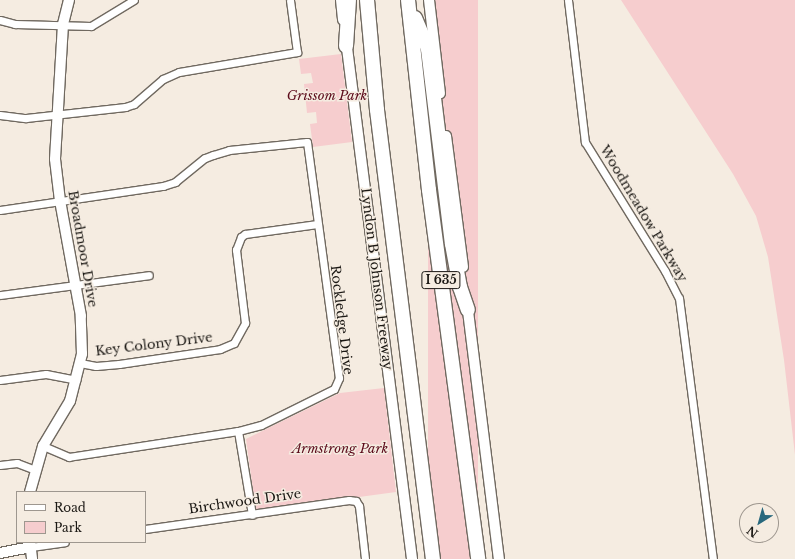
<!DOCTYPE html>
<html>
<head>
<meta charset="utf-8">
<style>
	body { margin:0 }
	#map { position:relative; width:795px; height:559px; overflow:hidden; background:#f5ece1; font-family:"Libre Baskerville",serif }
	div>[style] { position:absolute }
	.green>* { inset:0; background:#f6cdce; transform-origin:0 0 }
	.roads { filter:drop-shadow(1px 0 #706960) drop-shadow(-1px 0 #706960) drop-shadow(0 1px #706960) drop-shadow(0 -1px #706960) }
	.street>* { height:7px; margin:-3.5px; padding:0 3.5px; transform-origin:3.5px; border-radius:3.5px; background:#fff }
	.secondary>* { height:10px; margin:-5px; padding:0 5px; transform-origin:5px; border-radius:5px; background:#fff }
	.highway>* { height:14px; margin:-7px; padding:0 7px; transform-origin:7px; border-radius:7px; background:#fff }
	span { translate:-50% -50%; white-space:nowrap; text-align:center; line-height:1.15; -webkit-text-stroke:3px #f5ece1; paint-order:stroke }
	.shield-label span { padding:1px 3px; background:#f5ece1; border:1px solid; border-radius:3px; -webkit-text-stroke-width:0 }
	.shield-label { font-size:12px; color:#1b1814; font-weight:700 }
	.park-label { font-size:13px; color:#5c0b1b; font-style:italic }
	.street-label { font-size:13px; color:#1b1814 }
	.legend { position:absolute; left:16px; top:491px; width:130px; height:52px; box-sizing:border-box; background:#f5ece1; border:1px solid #9e978f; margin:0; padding:5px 7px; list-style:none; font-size:12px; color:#1b1814 }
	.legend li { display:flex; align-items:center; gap:8px; height:20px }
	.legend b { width:20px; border:1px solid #9e978f }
	.north { position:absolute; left:739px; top:503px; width:40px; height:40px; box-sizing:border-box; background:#f5ece1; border:1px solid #9e978f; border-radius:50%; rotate:217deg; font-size:11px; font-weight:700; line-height:16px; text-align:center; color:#1b1814 }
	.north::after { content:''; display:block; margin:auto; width:14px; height:18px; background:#28687d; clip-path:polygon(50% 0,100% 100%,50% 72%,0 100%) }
</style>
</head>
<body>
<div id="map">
	<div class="green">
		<i style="left:428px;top:0;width:50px;height:563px"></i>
		<i style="clip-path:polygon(621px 0,795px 0,795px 455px,784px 360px,768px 257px,756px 216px,733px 174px)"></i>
		<i style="clip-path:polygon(341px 54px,352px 142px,313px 147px,310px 124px,317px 123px,316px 112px,307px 113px,304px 84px,313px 83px,311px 73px,301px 74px,299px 59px)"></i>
		<i style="clip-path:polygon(384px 388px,396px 492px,256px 511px,246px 439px,340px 393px)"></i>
	</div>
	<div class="roads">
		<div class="street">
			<i style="left:568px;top:0;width:143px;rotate:83.2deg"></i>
			<i style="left:585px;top:142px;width:152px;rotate:58.2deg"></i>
			<i style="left:665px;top:271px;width:30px;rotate:63deg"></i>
			<i style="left:679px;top:298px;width:263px;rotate:82.6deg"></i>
			<i style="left:0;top:20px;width:16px;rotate:15deg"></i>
			<i style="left:15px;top:24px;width:76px;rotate:1.5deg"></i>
			<i style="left:91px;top:26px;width:50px;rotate:-31.2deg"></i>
			<i style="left:0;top:115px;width:26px;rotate:7deg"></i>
			<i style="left:26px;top:118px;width:100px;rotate:-6.3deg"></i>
			<i style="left:125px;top:107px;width:9px;rotate:-18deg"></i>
			<i style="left:134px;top:104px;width:38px;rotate:-41deg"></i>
			<i style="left:163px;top:79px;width:17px;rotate:-24deg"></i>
			<i style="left:179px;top:72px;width:120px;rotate:-9.6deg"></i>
			<i style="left:297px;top:52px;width:52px;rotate:-97.7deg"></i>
			<i style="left:0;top:210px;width:165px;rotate:-8.4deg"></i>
			<i style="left:163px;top:186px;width:13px;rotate:-18deg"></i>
			<i style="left:175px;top:182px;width:38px;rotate:-39deg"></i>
			<i style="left:205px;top:158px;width:9px;rotate:-21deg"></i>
			<i style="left:213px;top:155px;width:17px;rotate:-17deg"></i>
			<i style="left:229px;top:150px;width:78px;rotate:-5.9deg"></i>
			<i style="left:307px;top:142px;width:238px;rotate:82.3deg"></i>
			<i style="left:339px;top:378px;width:12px;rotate:114deg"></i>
			<i style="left:334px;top:389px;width:81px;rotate:153.7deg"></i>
			<i style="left:261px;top:425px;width:24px;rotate:165deg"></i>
			<i style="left:238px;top:431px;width:171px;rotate:171.3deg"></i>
			<i style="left:69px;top:457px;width:28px;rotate:-157deg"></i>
			<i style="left:0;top:295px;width:150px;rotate:-7.6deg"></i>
			<i style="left:80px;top:363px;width:16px;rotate:11deg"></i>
			<i style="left:96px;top:366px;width:23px;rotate:-5deg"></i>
			<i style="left:119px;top:364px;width:102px;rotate:-8.4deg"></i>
			<i style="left:220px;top:349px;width:15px;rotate:-23deg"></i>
			<i style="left:234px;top:343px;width:23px;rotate:-61deg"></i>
			<i style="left:245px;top:323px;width:74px;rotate:-97deg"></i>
			<i style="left:236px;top:250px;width:14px;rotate:-69deg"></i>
			<i style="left:241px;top:237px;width:5px;rotate:-37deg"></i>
			<i style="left:245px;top:234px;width:73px;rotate:-7.9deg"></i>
			<i style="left:0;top:380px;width:46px;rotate:-7.4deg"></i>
			<i style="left:46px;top:374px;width:31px;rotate:11deg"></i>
			<i style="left:238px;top:431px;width:85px;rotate:80.5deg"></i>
			<i style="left:0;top:465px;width:17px;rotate:-7deg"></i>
			<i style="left:17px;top:463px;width:19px;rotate:21deg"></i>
			<i style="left:145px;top:529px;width:206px;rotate:-8.1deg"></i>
			<i style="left:349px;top:500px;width:7px;rotate:8deg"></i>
			<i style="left:356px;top:501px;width:6px;rotate:59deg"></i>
			<i style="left:359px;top:506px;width:53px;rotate:83.5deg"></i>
			<i style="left:31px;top:547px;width:34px;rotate:-8deg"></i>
		</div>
		<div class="secondary">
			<i style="left:341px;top:0;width:20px;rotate:84deg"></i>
			<i style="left:429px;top:0;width:94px;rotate:83.3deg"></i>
			<i style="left:346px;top:40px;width:523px;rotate:82.75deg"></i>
			<i style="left:446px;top:136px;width:132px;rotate:82.6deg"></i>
			<i style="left:467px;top:303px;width:258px;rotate:82.9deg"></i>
			<i style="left:30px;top:492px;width:48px;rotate:-74.2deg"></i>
			<i style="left:43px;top:446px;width:52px;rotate:-59deg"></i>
			<i style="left:70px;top:401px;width:49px;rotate:-75.7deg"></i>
			<i style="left:82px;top:354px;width:38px;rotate:-92deg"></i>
			<i style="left:81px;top:316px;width:117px;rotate:-100.3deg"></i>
			<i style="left:60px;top:201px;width:42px;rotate:-96.8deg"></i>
			<i style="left:55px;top:159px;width:135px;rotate:-86.6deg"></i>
			<i style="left:63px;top:24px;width:25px;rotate:-76deg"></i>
			<i style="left:30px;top:542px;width:17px;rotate:83deg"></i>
			<i style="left:0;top:553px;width:32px;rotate:-11deg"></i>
		</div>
		<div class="highway">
			<i style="left:367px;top:0;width:110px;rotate:84.8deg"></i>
			<i style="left:377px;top:110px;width:452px;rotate:82.9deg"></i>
			<i style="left:408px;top:0;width:191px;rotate:83.7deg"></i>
			<i style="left:429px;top:190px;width:372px;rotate:82.4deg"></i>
			<i style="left:415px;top:18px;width:34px;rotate:67deg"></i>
			<i style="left:428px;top:49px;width:196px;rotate:83deg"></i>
			<i style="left:452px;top:244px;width:44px;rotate:79.5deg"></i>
			<i style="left:460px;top:287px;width:24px;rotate:71deg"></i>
			<i style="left:346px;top:46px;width:46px;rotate:-86.3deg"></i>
		</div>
	</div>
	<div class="shield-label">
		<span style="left:441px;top:280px">I 635</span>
	</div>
	<div class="park-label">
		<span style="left:327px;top:96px">Grissom Park</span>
		<span style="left:340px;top:449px">Armstrong Park</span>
	</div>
	<div class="street-label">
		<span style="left:643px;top:214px;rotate:59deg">Woodmeadow Parkway</span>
		<span style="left:82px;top:249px;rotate:80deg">Broadmoor Drive</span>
		<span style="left:376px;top:279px;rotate:83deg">Lyndon B Johnson Freeway</span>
		<span style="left:341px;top:320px;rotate:83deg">Rockledge Drive</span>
		<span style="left:154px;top:345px;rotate:-7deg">Key Colony Drive</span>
		<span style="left:245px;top:502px;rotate:-8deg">Birchwood Drive</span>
	</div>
	<ul class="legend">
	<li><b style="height:5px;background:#fff"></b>Road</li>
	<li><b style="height:11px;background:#f6cdce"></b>Park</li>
	</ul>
	<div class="north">N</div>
</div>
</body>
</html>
